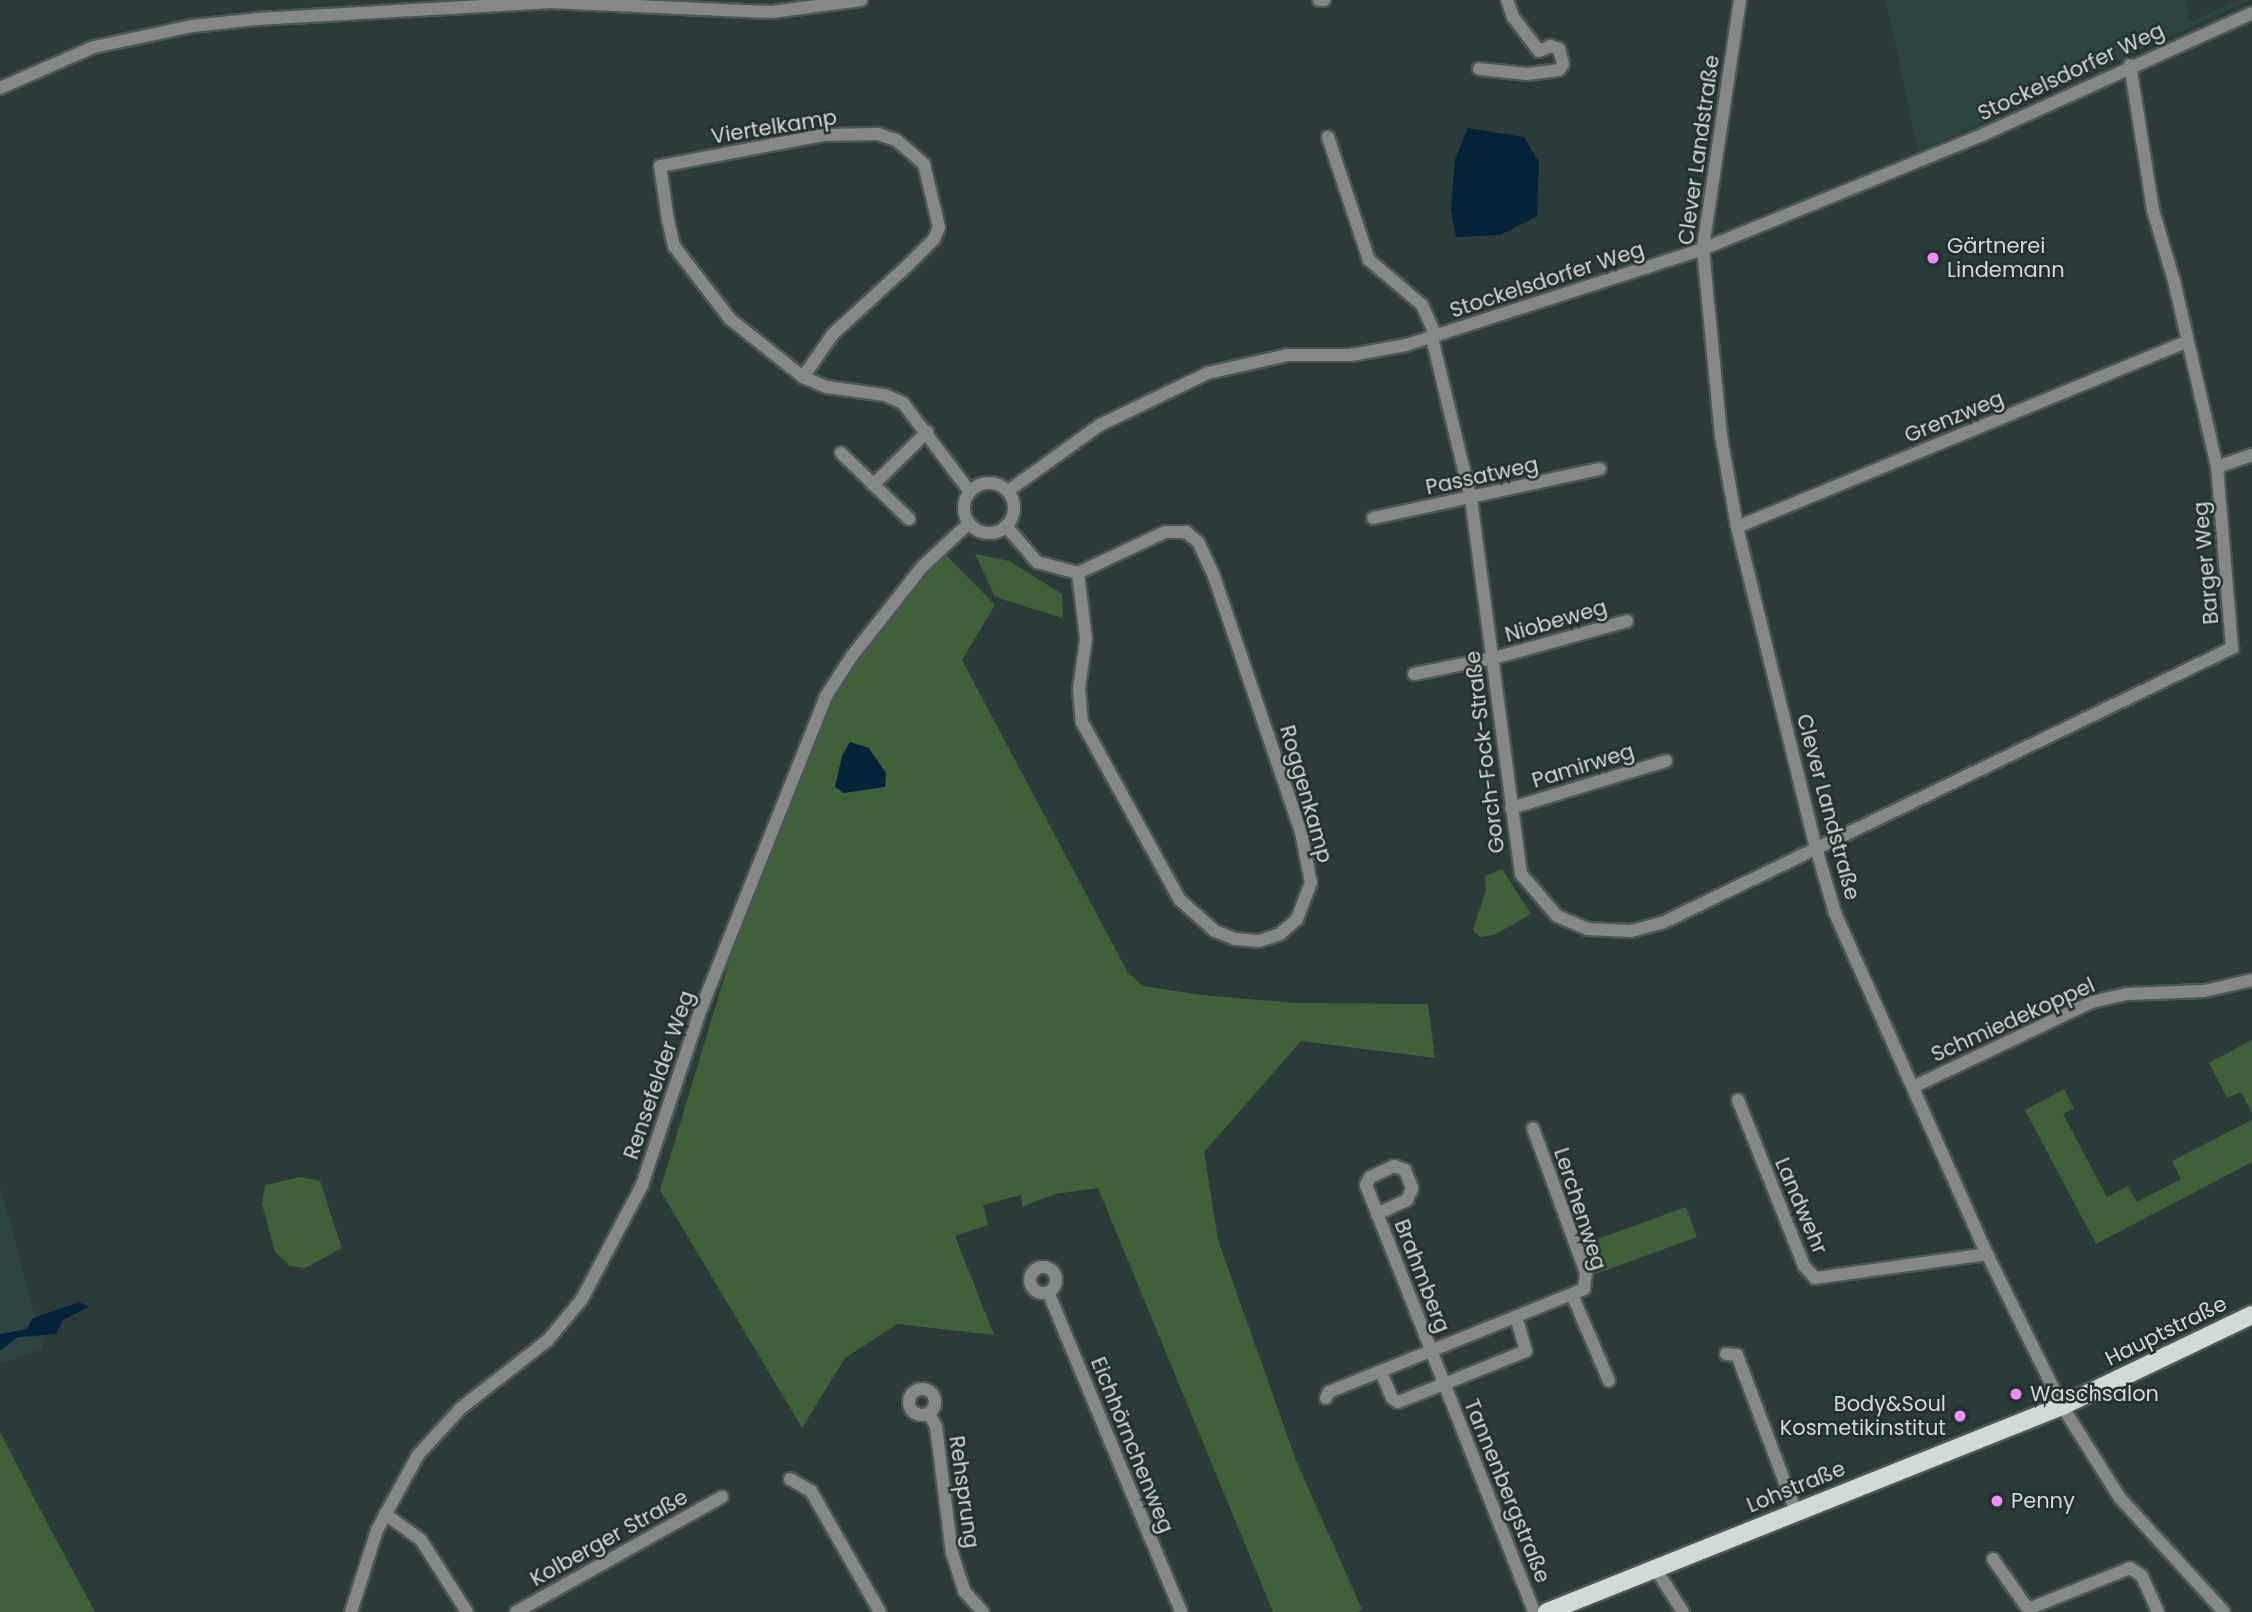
<!DOCTYPE html>
<html>
<head>
<meta charset="utf-8">
<style>
	body { margin:0 }
	#map { position:relative; width:2252px; height:1612px; overflow:hidden; background:#2d3a3a; font-family:Poppins,sans-serif }
	div>[style] { position:absolute }
	.built>* { inset:0; background:#2e4443 }
	.green>* { inset:0; background:#40603a; transform-origin:0 0 }
	.water>* { inset:0; background:#04233b }
	.roads { filter:drop-shadow(2px 0 #4b5757) drop-shadow(-2px 0 #4b5757) drop-shadow(0 2px #4b5757) drop-shadow(0 -2px #4b5757) }
	.minor>* { height:12px; margin:-6px; padding:0 6px; transform-origin:6px; border-radius:6px; background:#848987 }
	.minor>.ring { margin:-6px; padding:0; box-sizing:content-box; background:none; border:12px solid #848987; border-radius:50% }
	.major>* { height:18px; margin:-9px; padding:0 9px; transform-origin:9px; border-radius:9px; background:#cfdbd6 }
	.dots>* { width:19px; height:19px; translate:-50% -50%; box-sizing:border-box; border:4px solid #233030; border-radius:50% }
	span { translate:-50% -50%; white-space:nowrap; text-align:center; line-height:1.15; -webkit-text-stroke:5px #233030; paint-order:stroke }
	.street-label { font-size:21px; color:#d1d9d9 }
	.poi-label { font-size:21px; color:#d1d9d9 }
	.left { translate:0 -50%; text-align:left }
	.right { translate:-100% -50%; text-align:right }
</style>
</head>
<body>
<div id="map">
	<div class="built">
		<i style="clip-path:polygon(1886px 0,2185px 0,2190px 22px,2238px 0,2250px 0,1918px 152px)"></i>
		<i style="clip-path:polygon(0 1185px,35px 1317px,27px 1329px,0 1334px)"></i>
		<i style="clip-path:polygon(18px 1337px,40px 1337px,43px 1348px,0 1364px,0 1351px)"></i>
	</div>
	<div class="green">
		<i style="clip-path:polygon(942px 551px,995px 605px,962px 660px,1128px 973px,1143px 986px,1202px 995px,1297px 1003px,1428px 1004px,1435px 1058px,1301px 1041px,1204px 1152px,1218px 1240px,1297px 1463px,1362px 1609px,1358px 1612px,1273px 1612px,1098px 1188px,1055px 1194px,1022px 1207px,1021px 1195px,983px 1205px,988px 1225px,955px 1236px,994px 1335px,897px 1324px,845px 1358px,802px 1428px,660px 1190px,773px 816px,868px 635px)"></i>
		<i style="clip-path:polygon(975px 554px,1009px 561px,1062px 594px,1063px 618px,995px 597px)"></i>
		<i style="clip-path:polygon(1502px 869px,1531px 914px,1494px 935px,1480px 937px,1473px 930px,1486px 890px,1485px 876px)"></i>
		<i style="clip-path:polygon(2252px 1040px,2252px 1113px,2241px 1092px,2227px 1098px,2209px 1063px)"></i>
		<i style="clip-path:polygon(2064px 1089px,2074px 1108px,2063px 1114px,2107px 1197px,2128px 1186px,2137px 1202px,2181px 1179px,2172px 1161px,2252px 1120px,2252px 1162px,2096px 1244px,2025px 1110px)"></i>
		<i style="clip-path:polygon(301px 1177px,320px 1181px,342px 1248px,305px 1268px,290px 1266px,275px 1252px,262px 1204px,265px 1185px)"></i>
		<i style="left:1686px;top:1207px;width:32px;height:109px;rotate:70deg"></i>
		<i style="clip-path:polygon(0 1432px,34px 1498px,95px 1612px,0 1612px)"></i>
	</div>
	<div class="water">
		<i style="clip-path:polygon(1468px 128px,1524px 137px,1539px 162px,1537px 216px,1500px 235px,1456px 237px,1451px 210px,1455px 159px)"></i>
		<i style="clip-path:polygon(850px 742px,869px 748px,886px 773px,885px 787px,844px 793px,835px 787px,842px 756px)"></i>
		<i style="clip-path:polygon(79px 1302px,89px 1307px,63px 1320px,56px 1334px,18px 1337px,0 1351px,0 1334px,27px 1329px,33px 1318px)"></i>
	</div>
	<div class="roads">
		<div class="minor">
			<i style="left:1319px;top:0;width:5px"></i>
			<i style="left:1740px;top:0;width:252px;rotate:98.5deg"></i>
			<i style="left:1703px;top:249px;width:188px;rotate:84.5deg"></i>
			<i style="left:1721px;top:436px;width:92px;rotate:80deg"></i>
			<i style="left:1737px;top:527px;width:331px;rotate:76.2deg"></i>
			<i style="left:1816px;top:848px;width:68px;rotate:73.7deg"></i>
			<i style="left:1835px;top:913px;width:373px;rotate:66deg"></i>
			<i style="left:1987px;top:1254px;width:169px;rotate:63.7deg"></i>
			<i style="left:2062px;top:1406px;width:109px;rotate:57.8deg"></i>
			<i style="left:2120px;top:1498px;width:154px;rotate:47.6deg"></i>
			<i style="left:1479px;top:69px;width:48px;rotate:5.9deg"></i>
			<i style="left:1527px;top:74px;width:32px;rotate:-7deg"></i>
			<i style="left:1559px;top:70px;width:7px;rotate:-56deg"></i>
			<i style="left:1563px;top:64px;width:16px;rotate:-105deg"></i>
			<i style="left:1559px;top:49px;width:9px;rotate:-159deg"></i>
			<i style="left:1551px;top:46px;width:13px;rotate:157deg"></i>
			<i style="left:1539px;top:51px;width:43px;rotate:-127.4deg"></i>
			<i style="left:1513px;top:17px;width:18px;rotate:-109deg"></i>
			<i style="left:0;top:88px;width:103px;rotate:-23.6deg"></i>
			<i style="left:94px;top:47px;width:100px;rotate:-12.1deg"></i>
			<i style="left:192px;top:26px;width:65px;rotate:-6.1deg"></i>
			<i style="left:257px;top:19px;width:292px;rotate:-3.3deg"></i>
			<i style="left:549px;top:2px;width:223px;rotate:2.6deg"></i>
			<i style="left:772px;top:12px;width:90px;rotate:-7.7deg"></i>
			<i style="left:1328px;top:137px;width:130px;rotate:71.6deg"></i>
			<i style="left:1369px;top:260px;width:70px;rotate:40.3deg"></i>
			<i style="left:1422px;top:305px;width:34px;rotate:66deg"></i>
			<i style="left:1432px;top:338px;width:166px;rotate:76.4deg"></i>
			<i style="left:1471px;top:499px;width:378px;rotate:82.4deg"></i>
			<i style="left:1521px;top:874px;width:55px;rotate:49.4deg"></i>
			<i style="left:1557px;top:916px;width:33px;rotate:23deg"></i>
			<i style="left:1587px;top:929px;width:44px;rotate:2.6deg"></i>
			<i style="left:1631px;top:931px;width:34px;rotate:-15deg"></i>
			<i style="left:1664px;top:922px;width:631px;rotate:-25.75deg"></i>
			<i style="left:2232px;top:648px;width:182px;rotate:-94.7deg"></i>
			<i style="left:2217px;top:467px;width:191px;rotate:-103deg"></i>
			<i style="left:2174px;top:281px;width:74px;rotate:-106.5deg"></i>
			<i style="left:2153px;top:210px;width:147px;rotate:-99deg"></i>
			<i style="left:803px;top:377px;width:52px;rotate:-55.1deg"></i>
			<i style="left:833px;top:334px;width:100px;rotate:-42.6deg"></i>
			<i style="left:907px;top:266px;width:38px;rotate:-45deg"></i>
			<i style="left:934px;top:239px;width:13px;rotate:-67deg"></i>
			<i style="left:939px;top:227px;width:65px;rotate:-103.4deg"></i>
			<i style="left:924px;top:164px;width:37px;rotate:-139deg"></i>
			<i style="left:896px;top:140px;width:20px;rotate:-162deg"></i>
			<i style="left:877px;top:134px;width:54px;rotate:178.9deg"></i>
			<i style="left:823px;top:135px;width:166px;rotate:169.2deg"></i>
			<i style="left:660px;top:166px;width:55px;rotate:81.6deg"></i>
			<i style="left:668px;top:220px;width:27px;rotate:77deg"></i>
			<i style="left:674px;top:246px;width:92px;rotate:52.5deg"></i>
			<i style="left:730px;top:319px;width:93px;rotate:38.5deg"></i>
			<i style="left:803px;top:377px;width:26px;rotate:23deg"></i>
			<i style="left:827px;top:387px;width:59px;rotate:7.9deg"></i>
			<i style="left:885px;top:395px;width:20px;rotate:24deg"></i>
			<i style="left:903px;top:403px;width:111px;rotate:53deg"></i>
			<i style="left:841px;top:453px;width:95px;rotate:44.1deg"></i>
			<i style="left:2217px;top:467px;width:37px;rotate:-19deg"></i>
			<i class="ring" style="left:964px;top:483px;width:38px;height:38px"></i>
			<i style="left:873px;top:485px;width:76px;rotate:-44.5deg"></i>
			<i style="left:1008px;top:491px;width:113px;rotate:-35.7deg"></i>
			<i style="left:1100px;top:425px;width:120px;rotate:-25.7deg"></i>
			<i style="left:1208px;top:373px;width:81px;rotate:-12.8deg"></i>
			<i style="left:1287px;top:355px;width:64px"></i>
			<i style="left:1351px;top:355px;width:56px;rotate:-10.3deg"></i>
			<i style="left:1406px;top:345px;width:312px;rotate:-17.9deg"></i>
			<i style="left:1703px;top:249px;width:301px;rotate:-22.2deg"></i>
			<i style="left:1982px;top:135px;width:296px;rotate:-24.3deg"></i>
			<i style="left:1373px;top:518px;width:232px;rotate:-12.2deg"></i>
			<i style="left:1006px;top:526px;width:48px;rotate:49.3deg"></i>
			<i style="left:1037px;top:562px;width:42px;rotate:15deg"></i>
			<i style="left:1078px;top:573px;width:66px;rotate:83.1deg"></i>
			<i style="left:1086px;top:639px;width:50px;rotate:98deg"></i>
			<i style="left:1079px;top:689px;width:33px;rotate:85deg"></i>
			<i style="left:1082px;top:722px;width:203px;rotate:61.2deg"></i>
			<i style="left:1180px;top:900px;width:47px;rotate:41.5deg"></i>
			<i style="left:1215px;top:931px;width:22px;rotate:22deg"></i>
			<i style="left:1235px;top:939px;width:24px;rotate:5deg"></i>
			<i style="left:1259px;top:941px;width:22px;rotate:-18deg"></i>
			<i style="left:1280px;top:934px;width:23px;rotate:-41deg"></i>
			<i style="left:1297px;top:919px;width:39px;rotate:-69deg"></i>
			<i style="left:1311px;top:883px;width:52px;rotate:-101.1deg"></i>
			<i style="left:1301px;top:832px;width:270px;rotate:-108.8deg"></i>
			<i style="left:1214px;top:576px;width:38px;rotate:-115deg"></i>
			<i style="left:1198px;top:542px;width:16px;rotate:-140deg"></i>
			<i style="left:1186px;top:532px;width:21px;rotate:180deg"></i>
			<i style="left:1165px;top:532px;width:96px;rotate:154.8deg"></i>
			<i style="left:1737px;top:527px;width:486px;rotate:-22.4deg"></i>
			<i style="left:1414px;top:674px;width:82px;rotate:-11.3deg"></i>
			<i style="left:1494px;top:658px;width:138px;rotate:-15.5deg"></i>
			<i style="left:1511px;top:808px;width:162px;rotate:-16.9deg"></i>
			<i style="left:1915px;top:1086px;width:196px;rotate:-25.4deg"></i>
			<i style="left:2092px;top:1002px;width:36px;rotate:-13deg"></i>
			<i style="left:2127px;top:994px;width:77px;rotate:-2.2deg"></i>
			<i style="left:2204px;top:991px;width:49px;rotate:-12.9deg"></i>
			<i style="left:1738px;top:1100px;width:179px;rotate:68.3deg"></i>
			<i style="left:1804px;top:1266px;width:16px;rotate:47deg"></i>
			<i style="left:1815px;top:1278px;width:174px;rotate:-7.9deg"></i>
			<i style="left:1377px;top:1214px;width:33px;rotate:-25deg"></i>
			<i style="left:1407px;top:1200px;width:13px;rotate:-67deg"></i>
			<i style="left:1412px;top:1188px;width:19px;rotate:-111deg"></i>
			<i style="left:1405px;top:1170px;width:12px;rotate:-160deg"></i>
			<i style="left:1394px;top:1166px;width:26px;rotate:155deg"></i>
			<i style="left:1370px;top:1177px;width:9px;rotate:117deg"></i>
			<i style="left:1366px;top:1185px;width:459px;rotate:68.5deg"></i>
			<i class="ring" style="left:1030px;top:1267px;width:14px;height:14px"></i>
			<i style="left:1048px;top:1292px;width:347px;rotate:67.4deg"></i>
			<i style="left:1573px;top:1297px;width:91px;rotate:66.8deg"></i>
			<i style="left:1726px;top:1354px;width:11px;rotate:5deg"></i>
			<i style="left:1737px;top:1355px;width:168px;rotate:69.4deg"></i>
			<i style="left:1381px;top:1372px;width:28px;rotate:67deg"></i>
			<i style="left:1392px;top:1398px;width:7px;rotate:34deg"></i>
			<i style="left:1398px;top:1402px;width:49px;rotate:-21.4deg"></i>
			<i style="left:1444px;top:1384px;width:88px;rotate:-21.9deg"></i>
			<i style="left:1526px;top:1351px;width:33px;rotate:-106deg"></i>
			<i class="ring" style="left:909px;top:1389px;width:14px;height:14px"></i>
			<i style="left:1326px;top:1398px;width:7px;rotate:-63deg"></i>
			<i style="left:1329px;top:1392px;width:275px;rotate:-22deg"></i>
			<i style="left:1584px;top:1289px;width:16px;rotate:-83deg"></i>
			<i style="left:1586px;top:1273px;width:154px;rotate:-110.1deg"></i>
			<i style="left:929px;top:1413px;width:16px;rotate:63deg"></i>
			<i style="left:936px;top:1427px;width:127px;rotate:82.8deg"></i>
			<i style="left:952px;top:1553px;width:40px;rotate:72deg"></i>
			<i style="left:964px;top:1591px;width:28px;rotate:48deg"></i>
			<i style="left:790px;top:1479px;width:24px;rotate:30deg"></i>
			<i style="left:811px;top:1491px;width:139px;rotate:60.3deg"></i>
			<i style="left:385px;top:1514px;width:44px;rotate:35.8deg"></i>
			<i style="left:421px;top:1540px;width:85px;rotate:57.4deg"></i>
			<i style="left:1993px;top:1559px;width:61px;rotate:55deg"></i>
			<i style="left:2028px;top:1609px;width:110px;rotate:-21.9deg"></i>
			<i style="left:2130px;top:1568px;width:14px;rotate:34deg"></i>
			<i style="left:2142px;top:1576px;width:39px;rotate:66deg"></i>
			<i style="left:1655px;top:1568px;width:52px;rotate:57.5deg"></i>
			<i style="left:351px;top:1612px;width:86px;rotate:-72.4deg"></i>
			<i style="left:377px;top:1530px;width:85px;rotate:-61.3deg"></i>
			<i style="left:418px;top:1455px;width:64px;rotate:-47.5deg"></i>
			<i style="left:461px;top:1408px;width:110px;rotate:-38deg"></i>
			<i style="left:548px;top:1340px;width:53px;rotate:-50.3deg"></i>
			<i style="left:582px;top:1299px;width:129px;rotate:-62.2deg"></i>
			<i style="left:642px;top:1185px;width:186px;rotate:-71.5deg"></i>
			<i style="left:701px;top:1009px;width:337px;rotate:-68.2deg"></i>
			<i style="left:826px;top:696px;width:48px;rotate:-57deg"></i>
			<i style="left:852px;top:656px;width:113px;rotate:-51.8deg"></i>
			<i style="left:922px;top:567px;width:64px;rotate:-43.1deg"></i>
			<i style="left:516px;top:1612px;width:236px;rotate:-29.2deg"></i>
		</div>
		<div class="major">
			<i style="left:1547px;top:1612px;width:555px;rotate:-21.8deg"></i>
			<i style="left:2062px;top:1406px;width:211px;rotate:-25.6deg"></i>
		</div>
	</div>
	<div class="dots">
		<i style="left:1933px;top:258px;background:#ee8cf8"></i>
		<i style="left:2016px;top:1394px;background:#ee8cf8"></i>
		<i style="left:1960px;top:1416px;background:#ee8cf8"></i>
		<i style="left:1997px;top:1501px;background:#ee8cf8"></i>
	</div>
	<div class="street-label">
		<span style="left:2071px;top:72px;rotate:-25deg">Stockelsdorfer Weg</span>
		<span style="left:774px;top:127px;rotate:-9deg">Viertelkamp</span>
		<span style="left:1699px;top:150px;rotate:-82deg">Clever Landstraße</span>
		<span style="left:1547px;top:280px;rotate:-18deg">Stockelsdorfer Weg</span>
		<span style="left:1954px;top:417px;rotate:-22deg">Grenzweg</span>
		<span style="left:1482px;top:476px;rotate:-12deg">Passatweg</span>
		<span style="left:2206px;top:563px;rotate:-95deg">Barger Weg</span>
		<span style="left:1556px;top:621px;rotate:-16deg">Niobeweg</span>
		<span style="left:1485px;top:752px;rotate:-97deg">Gorch-Fock-Straße</span>
		<span style="left:1583px;top:766px;rotate:-17deg">Pamirweg</span>
		<span style="left:1306px;top:794px;rotate:74deg">Roggenkamp</span>
		<span style="left:1828px;top:807px;rotate:75deg">Clever Landstraße</span>
		<span style="left:2013px;top:1020px;rotate:-24deg">Schmiedekoppel</span>
		<span style="left:659px;top:1075px;rotate:-71deg">Rensefelder Weg</span>
		<span style="left:1801px;top:1206px;rotate:67deg">Landwehr</span>
		<span style="left:1580px;top:1209px;rotate:72deg">Lerchenweg</span>
		<span style="left:1422px;top:1276px;rotate:69deg">Brahmberg</span>
		<span style="left:2166px;top:1331px;rotate:-26deg">Hauptstraße</span>
		<span style="left:1132px;top:1445px;rotate:68deg">Eichhörnchenweg</span>
		<span style="left:1796px;top:1487px;rotate:-22deg">Lohstraße</span>
		<span style="left:1507px;top:1491px;rotate:68deg">Tannenbergstraße</span>
		<span style="left:964px;top:1492px;rotate:82deg">Rehsprung</span>
		<span style="left:609px;top:1538px;rotate:-29deg">Kolberger Straße</span>
	</div>
	<div class="poi-label">
		<span class="left" style="left:1947px;top:258px">Gärtnerei<br>Lindemann</span>
		<span class="left" style="left:2030px;top:1394px">Waschsalon</span>
		<span class="right" style="left:1946px;top:1416px">Body&amp;Soul<br>Kosmetikinstitut</span>
		<span class="left" style="left:2011px;top:1501px">Penny</span>
	</div>
</div>
</body>
</html>
